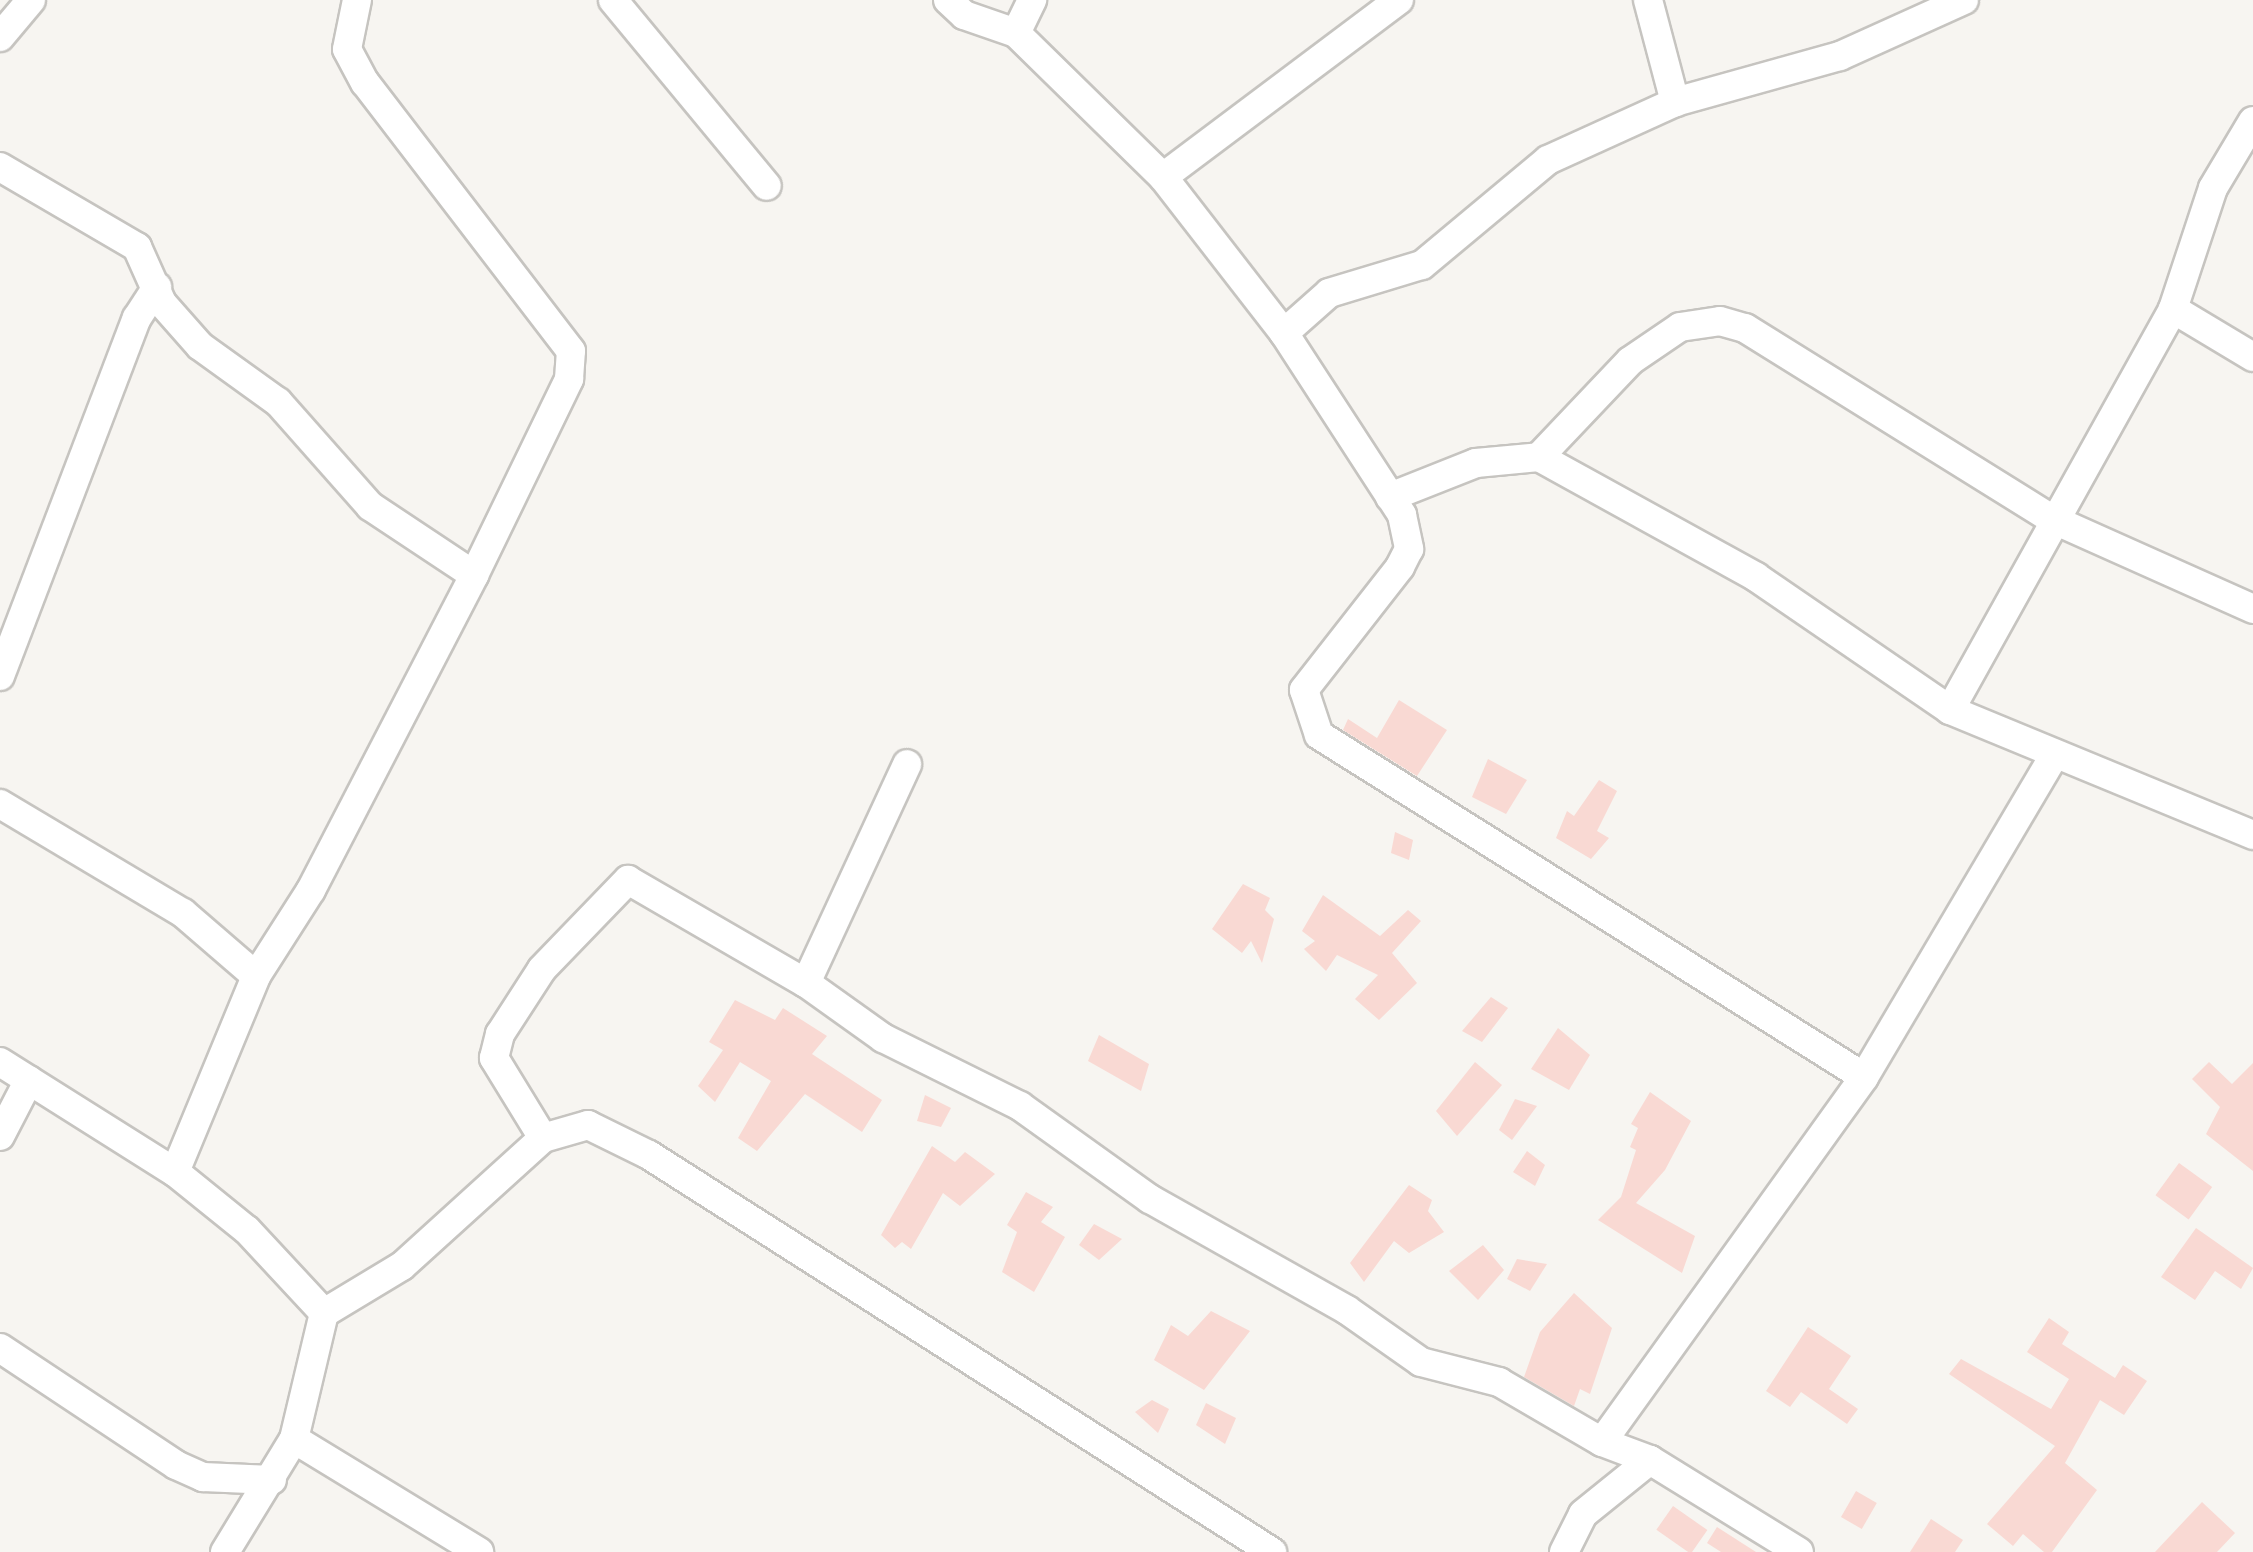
<!DOCTYPE html>
<html>
<head>
<meta charset="utf-8">
<style>
	body { margin:0 }
	#map { position:relative; width:2253px; height:1552px; overflow:hidden; background:#f7f5f1; font-family:Commissioner,sans-serif }
	div>[style] { position:absolute }
	.building>* { inset:0; background:#f9d9d3; transform-origin:0 0 }
	.roads { filter:drop-shadow(2px 0 #c6c4c0) drop-shadow(-2px 0 #c6c4c0) drop-shadow(0 2px #c6c4c0) drop-shadow(0 -2px #c6c4c0) }
	.minor>* { height:28px; margin:-14px; padding:0 14px; transform-origin:14px; border-radius:14px; background:#fff }
	span { translate:-50% -50%; white-space:nowrap; text-align:center; line-height:1.15; -webkit-text-stroke:7px #fff; paint-order:stroke }
</style>
</head>
<body>
<div id="map">
	<div class="building">
		<i style="clip-path:polygon(1399px 700px,1447px 730px,1417px 776px,1343px 730px,1348px 719px,1377px 738px)"></i>
		<i style="clip-path:polygon(1488px 759px,1527px 780px,1506px 814px,1472px 797px)"></i>
		<i style="clip-path:polygon(1599px 780px,1617px 791px,1597px 831px,1609px 838px,1591px 859px,1556px 838px,1567px 811px,1574px 816px)"></i>
		<i style="clip-path:polygon(1395px 832px,1413px 840px,1409px 860px,1391px 853px)"></i>
		<i style="clip-path:polygon(1243px 884px,1270px 898px,1265px 910px,1274px 919px,1262px 963px,1251px 941px,1242px 953px,1212px 929px)"></i>
		<i style="clip-path:polygon(1323px 895px,1380px 936px,1408px 910px,1421px 921px,1392px 953px,1417px 983px,1379px 1020px,1355px 999px,1378px 975px,1337px 955px,1326px 971px,1304px 949px,1315px 941px,1302px 931px)"></i>
		<i style="clip-path:polygon(1491px 997px,1508px 1008px,1482px 1042px,1462px 1031px)"></i>
		<i style="clip-path:polygon(735px 1000px,775px 1020px,783px 1008px,827px 1036px,812px 1054px,882px 1100px,862px 1132px,805px 1094px,757px 1151px,738px 1138px,771px 1081px,740px 1062px,715px 1102px,698px 1086px,723px 1050px,709px 1042px)"></i>
		<i style="clip-path:polygon(1558px 1028px,1590px 1055px,1569px 1090px,1531px 1069px)"></i>
		<i style="clip-path:polygon(1099px 1035px,1149px 1064px,1141px 1091px,1088px 1061px)"></i>
		<i style="clip-path:polygon(1475px 1062px,1502px 1085px,1457px 1136px,1436px 1111px)"></i>
		<i style="clip-path:polygon(2209px 1062px,2232px 1084px,2253px 1063px,2253px 1171px,2206px 1134px,2220px 1107px,2192px 1079px)"></i>
		<i style="clip-path:polygon(1650px 1092px,1691px 1121px,1665px 1170px,1636px 1203px,1695px 1236px,1682px 1273px,1598px 1220px,1621px 1197px,1636px 1150px,1630px 1147px,1638px 1128px,1631px 1124px)"></i>
		<i style="clip-path:polygon(925px 1095px,951px 1108px,941px 1127px,917px 1121px)"></i>
		<i style="clip-path:polygon(1515px 1099px,1537px 1106px,1512px 1140px,1499px 1130px)"></i>
		<i style="clip-path:polygon(932px 1146px,955px 1162px,965px 1152px,995px 1174px,960px 1206px,943px 1193px,911px 1249px,902px 1242px,895px 1248px,881px 1235px)"></i>
		<i style="clip-path:polygon(1527px 1151px,1545px 1165px,1535px 1186px,1513px 1172px)"></i>
		<i style="left:2179px;top:1163px;width:41px;height:40px;rotate:36deg"></i>
		<i style="clip-path:polygon(1409px 1185px,1432px 1200px,1428px 1211px,1444px 1232px,1409px 1253px,1394px 1241px,1364px 1282px,1350px 1263px)"></i>
		<i style="clip-path:polygon(1026px 1192px,1053px 1207px,1041px 1222px,1065px 1237px,1034px 1292px,1002px 1272px,1017px 1232px,1007px 1225px)"></i>
		<i style="clip-path:polygon(1094px 1224px,1122px 1239px,1099px 1260px,1079px 1245px)"></i>
		<i style="clip-path:polygon(2196px 1228px,2253px 1268px,2241px 1289px,2215px 1271px,2195px 1300px,2161px 1277px)"></i>
		<i style="clip-path:polygon(1483px 1245px,1504px 1270px,1478px 1300px,1449px 1271px)"></i>
		<i style="clip-path:polygon(1517px 1259px,1547px 1264px,1530px 1291px,1507px 1279px)"></i>
		<i style="clip-path:polygon(1574px 1293px,1612px 1328px,1590px 1394px,1580px 1389px,1574px 1406px,1524px 1377px,1540px 1332px)"></i>
		<i style="clip-path:polygon(1211px 1311px,1250px 1331px,1204px 1390px,1154px 1360px,1171px 1325px,1188px 1336px)"></i>
		<i style="clip-path:polygon(2049px 1318px,2069px 1332px,2062px 1344px,2115px 1378px,2123px 1365px,2147px 1381px,2124px 1415px,2100px 1400px,2065px 1463px,2097px 1490px,2052px 1552px,2044px 1552px,2023px 1534px,2013px 1546px,1987px 1524px,2055px 1446px,1949px 1374px,1961px 1359px,2051px 1409px,2069px 1379px,2027px 1352px)"></i>
		<i style="clip-path:polygon(1808px 1327px,1851px 1356px,1829px 1389px,1858px 1409px,1847px 1424px,1801px 1392px,1790px 1407px,1766px 1391px)"></i>
		<i style="clip-path:polygon(1152px 1400px,1169px 1409px,1158px 1433px,1135px 1412px)"></i>
		<i style="clip-path:polygon(1206px 1403px,1236px 1418px,1225px 1444px,1196px 1425px)"></i>
		<i style="left:1856px;top:1491px;width:24px;height:30px;rotate:30deg"></i>
		<i style="clip-path:polygon(2202px 1502px,2235px 1533px,2217px 1552px,2155px 1552px)"></i>
		<i style="left:1673px;top:1506px;width:42px;height:29px;rotate:35deg"></i>
		<i style="clip-path:polygon(1931px 1519px,1963px 1540px,1955px 1552px,1910px 1552px)"></i>
		<i style="clip-path:polygon(1717px 1527px,1756px 1552px,1721px 1552px,1707px 1543px)"></i>
	</div>
	<div class="roads">
		<div class="minor">
			<i style="left:613px;top:0;width:241px;rotate:50.4deg"></i>
			<i style="left:948px;top:0;width:22px;rotate:43deg"></i>
			<i style="left:964px;top:15px;width:55px;rotate:19.1deg"></i>
			<i style="left:1016px;top:33px;width:206px;rotate:44.4deg"></i>
			<i style="left:1163px;top:177px;width:197px;rotate:52.2deg"></i>
			<i style="left:1284px;top:333px;width:217px;rotate:57deg"></i>
			<i style="left:1402px;top:515px;width:35px;rotate:78deg"></i>
			<i style="left:1409px;top:549px;width:20px;rotate:117deg"></i>
			<i style="left:1400px;top:567px;width:156px;rotate:128deg"></i>
			<i style="left:1304px;top:690px;width:47px;rotate:71.6deg"></i>
			<i style="left:1319px;top:735px;width:643px;rotate:32.11deg"></i>
			<i style="left:1648px;top:0;width:106px;rotate:75.2deg"></i>
			<i style="left:1016px;top:33px;width:37px;rotate:-64deg"></i>
			<i style="left:0;top:37px;width:48px;rotate:-50deg"></i>
			<i style="left:0;top:167px;width:159px;rotate:30.3deg"></i>
			<i style="left:137px;top:247px;width:61px;rotate:65.9deg"></i>
			<i style="left:162px;top:303px;width:57px;rotate:48.5deg"></i>
			<i style="left:200px;top:346px;width:96px;rotate:35.7deg"></i>
			<i style="left:278px;top:402px;width:139px;rotate:48.5deg"></i>
			<i style="left:370px;top:506px;width:125px;rotate:33.6deg"></i>
			<i style="left:474px;top:575px;width:218px;rotate:-64.1deg"></i>
			<i style="left:569px;top:379px;width:28px;rotate:-86deg"></i>
			<i style="left:571px;top:351px;width:338px;rotate:-127.5deg"></i>
			<i style="left:365px;top:83px;width:38px;rotate:-118deg"></i>
			<i style="left:347px;top:49px;width:50px;rotate:-78.5deg"></i>
			<i style="left:1163px;top:177px;width:295px;rotate:-36.9deg"></i>
			<i style="left:2173px;top:309px;width:93px;rotate:31deg"></i>
			<i style="left:1284px;top:333px;width:60px;rotate:-41.6deg"></i>
			<i style="left:1329px;top:293px;width:97px;rotate:-16.8deg"></i>
			<i style="left:1422px;top:265px;width:164px;rotate:-39.8deg"></i>
			<i style="left:1548px;top:160px;width:140px;rotate:-24.5deg"></i>
			<i style="left:1675px;top:102px;width:171px;rotate:-15.6deg"></i>
			<i style="left:1840px;top:56px;width:136px;rotate:-24.3deg"></i>
			<i style="left:1539px;top:457px;width:248px;rotate:28.9deg"></i>
			<i style="left:1756px;top:577px;width:235px;rotate:34.4deg"></i>
			<i style="left:1950px;top:710px;width:328px;rotate:22.4deg"></i>
			<i style="left:1390px;top:497px;width:92px;rotate:-21.6deg"></i>
			<i style="left:1476px;top:463px;width:63px;rotate:-5.4deg"></i>
			<i style="left:1539px;top:457px;width:132px;rotate:-46.5deg"></i>
			<i style="left:1630px;top:361px;width:60px;rotate:-34.2deg"></i>
			<i style="left:1680px;top:327px;width:40px;rotate:-8.5deg"></i>
			<i style="left:1720px;top:321px;width:26px;rotate:16deg"></i>
			<i style="left:1745px;top:328px;width:362px;rotate:31.9deg"></i>
			<i style="left:2052px;top:519px;width:220px;rotate:24.1deg"></i>
			<i style="left:0;top:676px;width:383px;rotate:-69.1deg"></i>
			<i style="left:137px;top:318px;width:37px;rotate:-57deg"></i>
			<i style="left:1950px;top:710px;width:459px;rotate:-60.9deg"></i>
			<i style="left:2173px;top:309px;width:127px;rotate:-71.7deg"></i>
			<i style="left:2213px;top:188px;width:78px;rotate:-59.2deg"></i>
			<i style="left:0;top:804px;width:213px;rotate:30.8deg"></i>
			<i style="left:183px;top:913px;width:96px;rotate:40.8deg"></i>
			<i style="left:806px;top:983px;width:241px;rotate:-65.2deg"></i>
			<i style="left:0;top:1062px;width:207px;rotate:32.2deg"></i>
			<i style="left:175px;top:1172px;width:92px;rotate:38.9deg"></i>
			<i style="left:247px;top:1230px;width:113px;rotate:47.1deg"></i>
			<i style="left:0;top:1136px;width:63px;rotate:-62.6deg"></i>
			<i style="left:543px;top:1138px;width:94px;rotate:-121.5deg"></i>
			<i style="left:494px;top:1058px;width:25px;rotate:-76deg"></i>
			<i style="left:500px;top:1034px;width:77px;rotate:-57.1deg"></i>
			<i style="left:542px;top:969px;width:124px;rotate:-46deg"></i>
			<i style="left:628px;top:880px;width:206px;rotate:30.1deg"></i>
			<i style="left:806px;top:983px;width:95px;rotate:35.5deg"></i>
			<i style="left:883px;top:1038px;width:153px;rotate:26.4deg"></i>
			<i style="left:1020px;top:1106px;width:160px;rotate:35.6deg"></i>
			<i style="left:1150px;top:1199px;width:226px;rotate:29.4deg"></i>
			<i style="left:1347px;top:1310px;width:90px;rotate:35.1deg"></i>
			<i style="left:1421px;top:1362px;width:81px;rotate:14.4deg"></i>
			<i style="left:1499px;top:1382px;width:119px;rotate:30.2deg"></i>
			<i style="left:1602px;top:1442px;width:51px;rotate:20.6deg"></i>
			<i style="left:1650px;top:1460px;width:175px;rotate:31.7deg"></i>
			<i style="left:175px;top:1172px;width:212px;rotate:-67.5deg"></i>
			<i style="left:256px;top:976px;width:102px;rotate:-57.4deg"></i>
			<i style="left:311px;top:890px;width:355px;rotate:-62.6deg"></i>
			<i style="left:0;top:1348px;width:211px;rotate:33.6deg"></i>
			<i style="left:176px;top:1465px;width:30px;rotate:24deg"></i>
			<i style="left:203px;top:1477px;width:69px;rotate:2.5deg"></i>
			<i style="left:294px;top:1439px;width:217px;rotate:31.4deg"></i>
			<i style="left:1602px;top:1442px;width:449px;rotate:-54.3deg"></i>
			<i style="left:1864px;top:1077px;width:375px;rotate:-59.4deg"></i>
			<i style="left:225px;top:1552px;width:132px;rotate:-58.6deg"></i>
			<i style="left:294px;top:1439px;width:130px;rotate:-76.6deg"></i>
			<i style="left:324px;top:1313px;width:91px;rotate:-31.1deg"></i>
			<i style="left:402px;top:1266px;width:190px;rotate:-42.2deg"></i>
			<i style="left:543px;top:1138px;width:47px;rotate:-16.1deg"></i>
			<i style="left:588px;top:1125px;width:68px;rotate:26.2deg"></i>
			<i style="left:649px;top:1155px;width:739px;rotate:32.51deg"></i>
			<i style="left:1564px;top:1552px;width:42px;rotate:-63.4deg"></i>
			<i style="left:1583px;top:1514px;width:86px;rotate:-38.9deg"></i>
		</div>
	</div>
</div>
</body>
</html>
